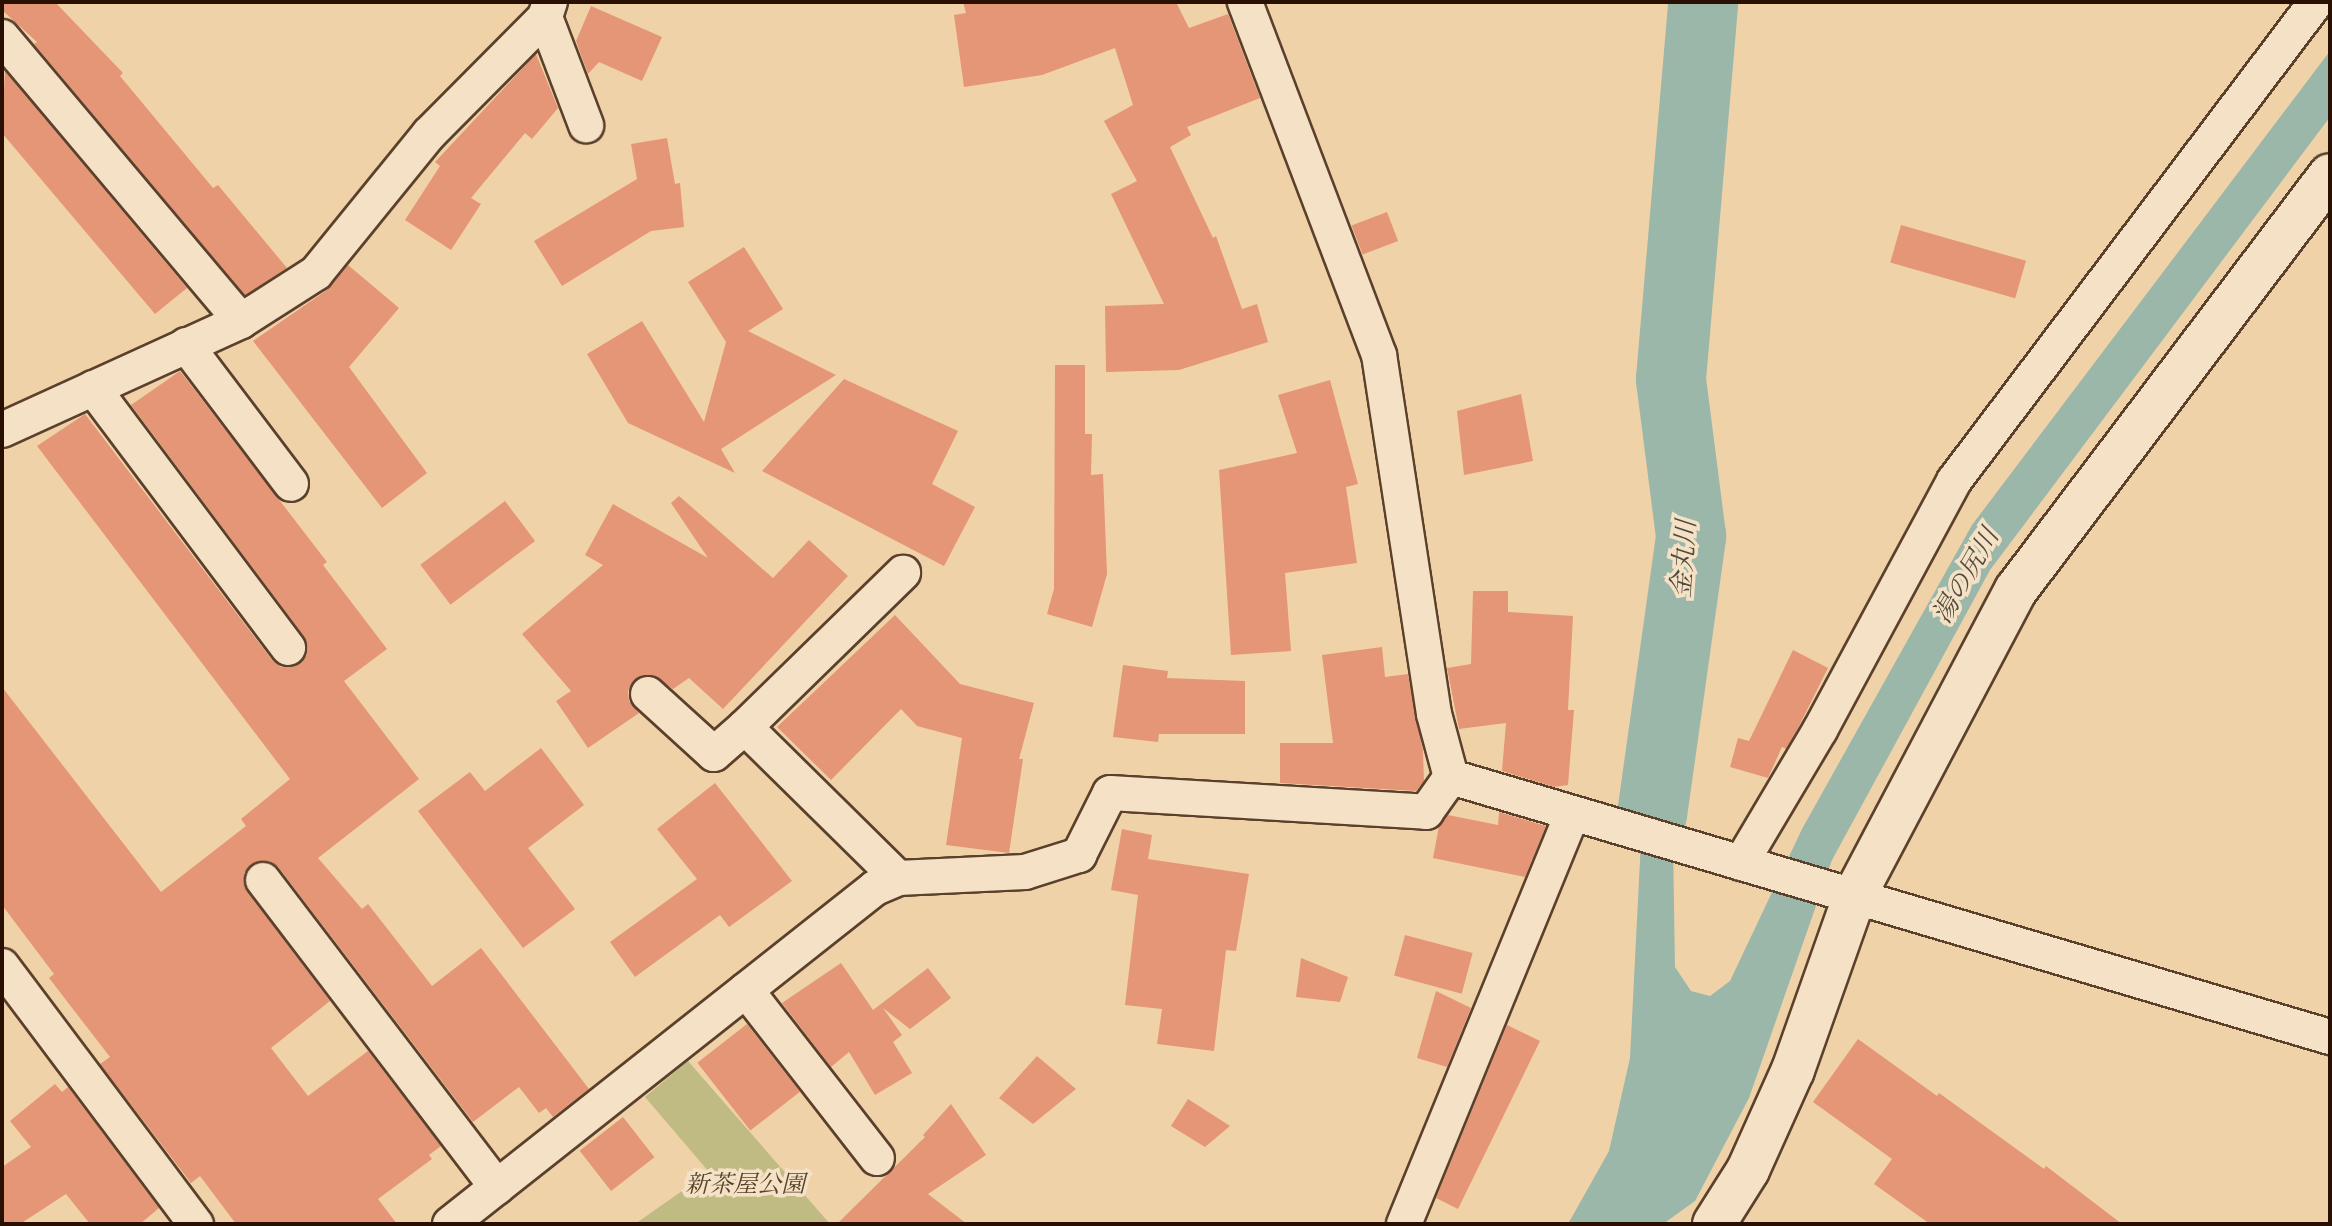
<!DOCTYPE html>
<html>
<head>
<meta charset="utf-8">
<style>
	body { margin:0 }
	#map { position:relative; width:2332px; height:1226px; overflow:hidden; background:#f0d2a8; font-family:Alegreya,"Noto Serif JP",serif }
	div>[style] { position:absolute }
	.green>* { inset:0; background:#c0ba83 }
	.water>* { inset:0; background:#9ab7aa }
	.river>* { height:70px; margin:-35px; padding:0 35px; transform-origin:35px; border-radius:35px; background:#9ab7aa }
	.building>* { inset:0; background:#e49676; transform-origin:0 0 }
	.roads { filter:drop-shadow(2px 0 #5b402c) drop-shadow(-2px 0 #5b402c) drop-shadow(0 2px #5b402c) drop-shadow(0 -2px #5b402c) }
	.minor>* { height:34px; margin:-17px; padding:0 17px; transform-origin:17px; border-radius:17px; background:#f5e2c6 }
	.tertiary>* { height:42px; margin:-21px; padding:0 21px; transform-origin:21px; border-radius:21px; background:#f5e2c6 }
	span { translate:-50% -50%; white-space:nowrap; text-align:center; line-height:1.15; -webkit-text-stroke:7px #f5e2c6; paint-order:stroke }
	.park-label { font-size:24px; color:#564329; font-style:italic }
	.water-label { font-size:26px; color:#514a3d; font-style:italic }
	.frame { position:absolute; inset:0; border:4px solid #291003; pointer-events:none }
</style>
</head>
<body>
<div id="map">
	<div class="green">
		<i style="clip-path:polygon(688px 1061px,830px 1224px,635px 1224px,709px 1172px,645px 1097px)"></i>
	</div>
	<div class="water">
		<i style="clip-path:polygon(2330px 51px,2330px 117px,1990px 570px,1832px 860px,1749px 1098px,1695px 1201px,1663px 1224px,1568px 1224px,1609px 1151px,1630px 1058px,1647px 722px,1671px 721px,1675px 967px,1691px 991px,1710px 996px,1730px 981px,1802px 829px,1972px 525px)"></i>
	</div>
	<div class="river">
		<i style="left:1652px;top:815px;width:282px;rotate:-82deg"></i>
		<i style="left:1691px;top:536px;width:158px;rotate:-97.3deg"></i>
		<i style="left:1671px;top:379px;width:378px;rotate:-85.1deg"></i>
	</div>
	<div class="building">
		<i style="clip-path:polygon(2px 2px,55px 2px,123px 73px,120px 76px,213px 188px,218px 185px,287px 268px,245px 295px,34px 44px,37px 42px,2px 10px)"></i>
		<i style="clip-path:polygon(963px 2px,1176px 2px,1189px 28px,1228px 14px,1260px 98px,1187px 127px,1191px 135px,1170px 147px,1213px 238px,1216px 236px,1242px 309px,1257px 304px,1268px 342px,1179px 370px,1106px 372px,1105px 306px,1164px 304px,1111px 194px,1137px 181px,1104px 121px,1133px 105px,1115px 48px,1042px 75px,964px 87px,954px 15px,966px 13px)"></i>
		<i style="clip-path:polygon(591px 6px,662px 37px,642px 81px,599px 62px,588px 74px,576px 41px)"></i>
		<i style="clip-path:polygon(536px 54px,558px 108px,532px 139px,525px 133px,471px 198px,481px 204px,451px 250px,405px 220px,440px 166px,435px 162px)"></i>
		<i style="clip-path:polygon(5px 71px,187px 288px,155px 314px,2px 133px)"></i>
		<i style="clip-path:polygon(667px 138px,675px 184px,680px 183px,684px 227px,651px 231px,562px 286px,534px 241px,637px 179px,631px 144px)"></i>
		<i style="left:1387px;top:212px;width:31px;height:38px;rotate:69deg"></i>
		<i style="left:1901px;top:225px;width:130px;height:39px;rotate:16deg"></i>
		<i style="clip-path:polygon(744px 247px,783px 309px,748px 331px,836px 375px,721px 449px,735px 473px,628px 423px,587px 354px,642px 321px,704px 422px,726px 342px,688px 282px)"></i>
		<i style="clip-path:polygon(348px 265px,399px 308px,349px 367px,427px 473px,382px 508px,253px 341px,327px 290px)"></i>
		<i style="clip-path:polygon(1055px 365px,1085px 365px,1085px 434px,1092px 434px,1091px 475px,1103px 474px,1107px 574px,1092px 627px,1047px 614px,1054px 589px)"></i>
		<i style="clip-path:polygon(180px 371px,327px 562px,323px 565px,387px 649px,344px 681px,419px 779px,318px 858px,362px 909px,368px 904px,432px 986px,481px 948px,589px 1089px,553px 1117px,546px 1108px,539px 1113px,519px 1087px,473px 1122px,279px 868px,270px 861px,252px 864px,244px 873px,247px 891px,330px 1001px,271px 1048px,308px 1096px,368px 1051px,441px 1146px,429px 1155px,432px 1159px,378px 1199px,397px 1224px,236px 1224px,200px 1176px,191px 1183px,100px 1064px,110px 1057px,49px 978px,54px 974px,2px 905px,2px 687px,161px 892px,246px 826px,241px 819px,290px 779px,37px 446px,85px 414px,272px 660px,281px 667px,299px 664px,307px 655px,304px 636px,131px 405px)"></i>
		<i style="clip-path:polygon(844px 379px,958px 431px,932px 484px,975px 507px,944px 566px,762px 471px)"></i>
		<i style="clip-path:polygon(1330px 380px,1358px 484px,1346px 487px,1357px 563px,1285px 573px,1291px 651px,1231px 655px,1219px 470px,1297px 453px,1278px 395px)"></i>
		<i style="clip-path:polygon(1521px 394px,1533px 461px,1464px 475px,1457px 411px)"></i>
		<i style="clip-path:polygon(679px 496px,773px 578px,809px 540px,848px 576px,723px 709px,689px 678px,673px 689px,653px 675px,643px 675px,633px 681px,628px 691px,629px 701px,639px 713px,588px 748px,556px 701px,571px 691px,522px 634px,603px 565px,585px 555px,613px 504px,708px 558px,671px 503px)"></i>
		<i style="left:505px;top:501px;width:50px;height:106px;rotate:53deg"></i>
		<i style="clip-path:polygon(1473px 591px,1508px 591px,1508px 612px,1573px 616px,1568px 710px,1574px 710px,1568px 785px,1554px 787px,1502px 771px,1506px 723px,1459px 729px,1447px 668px,1471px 664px)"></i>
		<i style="clip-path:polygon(895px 615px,960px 684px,1034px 703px,1019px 759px,1023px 759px,1009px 853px,946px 845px,962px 738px,917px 726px,901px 709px,831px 780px,777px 727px)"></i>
		<i style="clip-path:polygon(1382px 647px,1385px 677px,1408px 674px,1423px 751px,1424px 781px,1416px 791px,1280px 783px,1280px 743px,1333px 743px,1322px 655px)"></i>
		<i style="clip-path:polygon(1793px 650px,1828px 668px,1798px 728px,1786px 749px,1782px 747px,1768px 778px,1730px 767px,1738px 738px,1749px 741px)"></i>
		<i style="clip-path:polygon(1123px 665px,1168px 671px,1167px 678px,1245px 681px,1245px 734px,1159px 734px,1158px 742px,1113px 737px)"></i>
		<i style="clip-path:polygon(541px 748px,584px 805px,528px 848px,575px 909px,523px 948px,418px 811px,470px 772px,485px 791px)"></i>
		<i style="clip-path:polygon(715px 783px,792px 881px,729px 927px,720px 915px,635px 977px,610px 942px,697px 879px,657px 829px)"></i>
		<i style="clip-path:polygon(1499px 812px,1546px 826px,1525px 877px,1433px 858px,1439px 826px,1448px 815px,1498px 825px)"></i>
		<i style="clip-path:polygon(1122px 829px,1152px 835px,1148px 859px,1249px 874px,1236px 951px,1226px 950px,1214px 1051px,1157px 1044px,1162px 1009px,1125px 1005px,1138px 895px,1111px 890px)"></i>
		<i style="left:1405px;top:935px;width:70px;height:42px;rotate:15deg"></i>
		<i style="clip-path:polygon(1301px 958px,1348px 977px,1340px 1002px,1296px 997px)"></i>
		<i style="clip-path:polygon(841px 963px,873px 1010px,928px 968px,951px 998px,910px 1029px,883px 1008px,902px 1035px,893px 1042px,912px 1073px,875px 1095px,849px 1052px,831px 1067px,782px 1003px)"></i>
		<i style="clip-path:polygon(1436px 991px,1471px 1008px,1447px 1067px,1417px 1058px)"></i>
		<i style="left:747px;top:1024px;width:86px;height:63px;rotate:52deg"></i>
		<i style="clip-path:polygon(1507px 1025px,1540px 1041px,1458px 1209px,1436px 1198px)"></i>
		<i style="clip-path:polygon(1858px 1039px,1937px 1096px,1939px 1093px,2044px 1169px,2046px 1166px,2122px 1224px,1930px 1224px,1874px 1184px,1892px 1159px,1813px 1102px)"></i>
		<i style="clip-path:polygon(1037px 1056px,1076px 1089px,1033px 1124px,999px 1098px)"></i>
		<i style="clip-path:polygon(55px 1084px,62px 1092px,68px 1087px,159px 1208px,140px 1224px,90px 1224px,66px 1194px,20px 1224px,2px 1224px,2px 1167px,31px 1147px,10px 1121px)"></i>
		<i style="clip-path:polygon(1188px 1099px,1230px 1126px,1205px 1147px,1171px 1126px)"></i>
		<i style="clip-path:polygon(951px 1104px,986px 1155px,928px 1194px,967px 1224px,837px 1224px,925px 1137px,923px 1135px)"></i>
		<i style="left:623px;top:1117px;width:51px;height:55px;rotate:52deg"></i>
	</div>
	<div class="roads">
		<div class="minor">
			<i style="left:545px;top:17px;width:116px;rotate:69.2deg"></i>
			<i style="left:2px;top:37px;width:371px;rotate:49.9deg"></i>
			<i style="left:186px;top:345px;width:174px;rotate:52.9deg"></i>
			<i style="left:93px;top:388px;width:325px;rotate:53.1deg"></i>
			<i style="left:2px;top:430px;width:263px;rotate:-24.5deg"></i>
			<i style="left:241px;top:321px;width:89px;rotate:-32.6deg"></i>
			<i style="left:316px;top:273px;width:179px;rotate:-50.9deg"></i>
			<i style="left:429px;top:134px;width:165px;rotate:-45.2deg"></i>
			<i style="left:545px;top:17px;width:16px;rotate:-72deg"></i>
			<i style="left:648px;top:694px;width:89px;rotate:42.3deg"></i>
			<i style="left:714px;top:754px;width:41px;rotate:-41.1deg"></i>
			<i style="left:1451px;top:777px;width:917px;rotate:16.48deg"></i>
			<i style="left:1741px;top:863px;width:155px;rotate:-59.3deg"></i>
			<i style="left:1820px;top:730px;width:283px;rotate:-61.7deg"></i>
			<i style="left:1954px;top:481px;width:600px;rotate:-52.92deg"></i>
			<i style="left:898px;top:878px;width:215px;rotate:-135.4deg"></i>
			<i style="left:745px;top:727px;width:221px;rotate:-44.3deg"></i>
			<i style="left:263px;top:880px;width:386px;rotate:52.7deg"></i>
			<i style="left:2px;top:966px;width:323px;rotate:53.1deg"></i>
			<i style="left:746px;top:990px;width:213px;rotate:52.1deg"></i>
			<i style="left:450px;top:1224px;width:542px;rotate:-38.33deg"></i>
			<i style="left:875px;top:888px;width:25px;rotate:-23deg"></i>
			<i style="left:898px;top:878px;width:127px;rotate:-2.7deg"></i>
			<i style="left:1025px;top:872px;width:57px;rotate:-17.5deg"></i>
			<i style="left:1079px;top:855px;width:69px;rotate:-63.4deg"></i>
			<i style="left:1110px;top:793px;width:317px;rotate:3.4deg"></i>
			<i style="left:1426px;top:812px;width:43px;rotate:-54.5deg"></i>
			<i style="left:1451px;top:777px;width:65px;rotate:-105.1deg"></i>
			<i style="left:1434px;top:714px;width:363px;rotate:-98.7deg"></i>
			<i style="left:1379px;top:355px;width:378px;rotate:-110.8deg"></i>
			<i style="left:1404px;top:1224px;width:442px;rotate:-67.7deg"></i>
		</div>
		<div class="tertiary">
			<i style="left:1714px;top:1224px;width:64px;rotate:-57.8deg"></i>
			<i style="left:1748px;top:1170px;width:110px;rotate:-65.8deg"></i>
			<i style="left:1793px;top:1070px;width:186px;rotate:-70.5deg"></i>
			<i style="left:1855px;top:895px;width:345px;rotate:-62.2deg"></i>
			<i style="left:2016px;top:590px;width:520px;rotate:-52.89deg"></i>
		</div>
	</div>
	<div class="park-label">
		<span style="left:745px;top:1185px">新茶屋公園</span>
	</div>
	<div class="water-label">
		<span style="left:1684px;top:559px;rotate:-86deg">金丸川</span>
		<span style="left:1966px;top:576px;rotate:-60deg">湯の尻川</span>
	</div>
	<div class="frame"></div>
</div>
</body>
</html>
